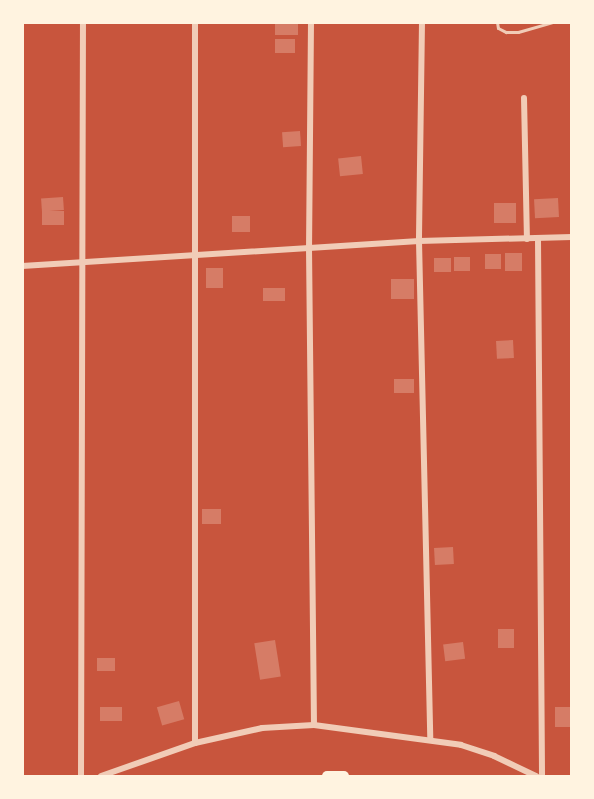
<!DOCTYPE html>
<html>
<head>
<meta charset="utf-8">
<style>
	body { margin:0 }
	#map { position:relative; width:594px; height:799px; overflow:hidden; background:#c8553d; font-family:"Noto Sans",sans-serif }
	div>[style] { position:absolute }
	.building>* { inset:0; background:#d67c66; transform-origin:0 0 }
	.service>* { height:3px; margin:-1.5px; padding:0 1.5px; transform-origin:1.5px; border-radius:1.5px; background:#f1ccb7 }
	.minor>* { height:6px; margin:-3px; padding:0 3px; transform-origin:3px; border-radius:3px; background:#f1ccb7 }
	.trunk>* { height:10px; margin:-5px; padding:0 5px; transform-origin:5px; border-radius:5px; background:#fff3e0 }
	span { translate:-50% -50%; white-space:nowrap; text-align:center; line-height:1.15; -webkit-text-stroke:6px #fff3e0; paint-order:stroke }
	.frame { position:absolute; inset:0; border:24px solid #fff3e0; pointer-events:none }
</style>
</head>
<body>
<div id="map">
	<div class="building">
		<i style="left:275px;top:22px;width:23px;height:13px"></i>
		<i style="left:275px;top:39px;width:20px;height:14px"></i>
		<i style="left:300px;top:131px;width:15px;height:18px;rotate:86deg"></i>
		<i style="left:361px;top:156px;width:18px;height:23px;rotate:84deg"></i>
		<i style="left:63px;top:197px;width:13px;height:22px;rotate:86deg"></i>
		<i style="left:558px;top:198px;width:19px;height:24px;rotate:87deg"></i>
		<i style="left:516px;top:203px;width:20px;height:22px;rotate:90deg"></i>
		<i style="left:64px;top:211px;width:14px;height:22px;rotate:90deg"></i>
		<i style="left:250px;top:216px;width:16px;height:18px;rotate:90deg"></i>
		<i style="left:505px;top:253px;width:17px;height:18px"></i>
		<i style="left:485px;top:254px;width:16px;height:15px"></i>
		<i style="left:454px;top:257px;width:16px;height:14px"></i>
		<i style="left:434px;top:258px;width:17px;height:14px"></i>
		<i style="left:206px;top:268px;width:17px;height:20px"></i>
		<i style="left:414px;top:279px;width:20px;height:23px;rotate:90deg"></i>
		<i style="left:285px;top:288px;width:13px;height:22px;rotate:90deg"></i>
		<i style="left:513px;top:340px;width:18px;height:17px;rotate:87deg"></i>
		<i style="left:394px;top:379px;width:20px;height:14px"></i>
		<i style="left:202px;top:509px;width:19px;height:15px"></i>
		<i style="left:453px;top:547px;width:17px;height:19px;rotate:87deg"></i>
		<i style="left:498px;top:629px;width:16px;height:19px"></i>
		<i style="left:275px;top:640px;width:37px;height:21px;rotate:81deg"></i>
		<i style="left:463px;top:642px;width:17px;height:20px;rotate:83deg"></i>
		<i style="left:97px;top:658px;width:18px;height:13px"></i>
		<i style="left:179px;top:701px;width:19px;height:23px;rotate:74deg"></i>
		<i style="left:122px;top:707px;width:14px;height:22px;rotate:90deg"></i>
		<i style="left:570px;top:707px;width:20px;height:15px;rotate:90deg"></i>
	</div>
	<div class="service">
		<i style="left:497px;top:22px;width:6px;rotate:81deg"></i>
		<i style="left:498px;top:28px;width:9px;rotate:27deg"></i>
		<i style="left:506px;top:32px;width:12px"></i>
		<i style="left:518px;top:32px;width:35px;rotate:-16deg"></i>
	</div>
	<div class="minor">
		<i style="left:195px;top:22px;width:721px;rotate:90deg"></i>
		<i style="left:311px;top:22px;width:226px;rotate:90.5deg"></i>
		<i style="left:309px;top:248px;width:477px;rotate:89.4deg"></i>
		<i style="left:422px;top:22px;width:219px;rotate:90.8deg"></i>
		<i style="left:419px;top:241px;width:498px;rotate:88.7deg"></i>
		<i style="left:524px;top:98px;width:141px;rotate:88.8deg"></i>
		<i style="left:538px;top:239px;width:537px;rotate:89.57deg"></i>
		<i style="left:22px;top:266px;width:398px;rotate:-3.6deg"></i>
		<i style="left:419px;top:241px;width:153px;rotate:-1.5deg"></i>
		<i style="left:81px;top:776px;width:754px;rotate:-89.85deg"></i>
		<i style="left:101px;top:776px;width:100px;rotate:-19.3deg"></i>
		<i style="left:195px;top:743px;width:69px;rotate:-12.6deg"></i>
		<i style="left:262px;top:728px;width:52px;rotate:-3.3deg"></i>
		<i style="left:314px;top:725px;width:148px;rotate:7.7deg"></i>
		<i style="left:461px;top:745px;width:35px;rotate:18deg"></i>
		<i style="left:494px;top:756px;width:47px;rotate:25.5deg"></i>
	</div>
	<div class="trunk">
		<i style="left:327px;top:776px;width:17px"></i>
	</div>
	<div class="frame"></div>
</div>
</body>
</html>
